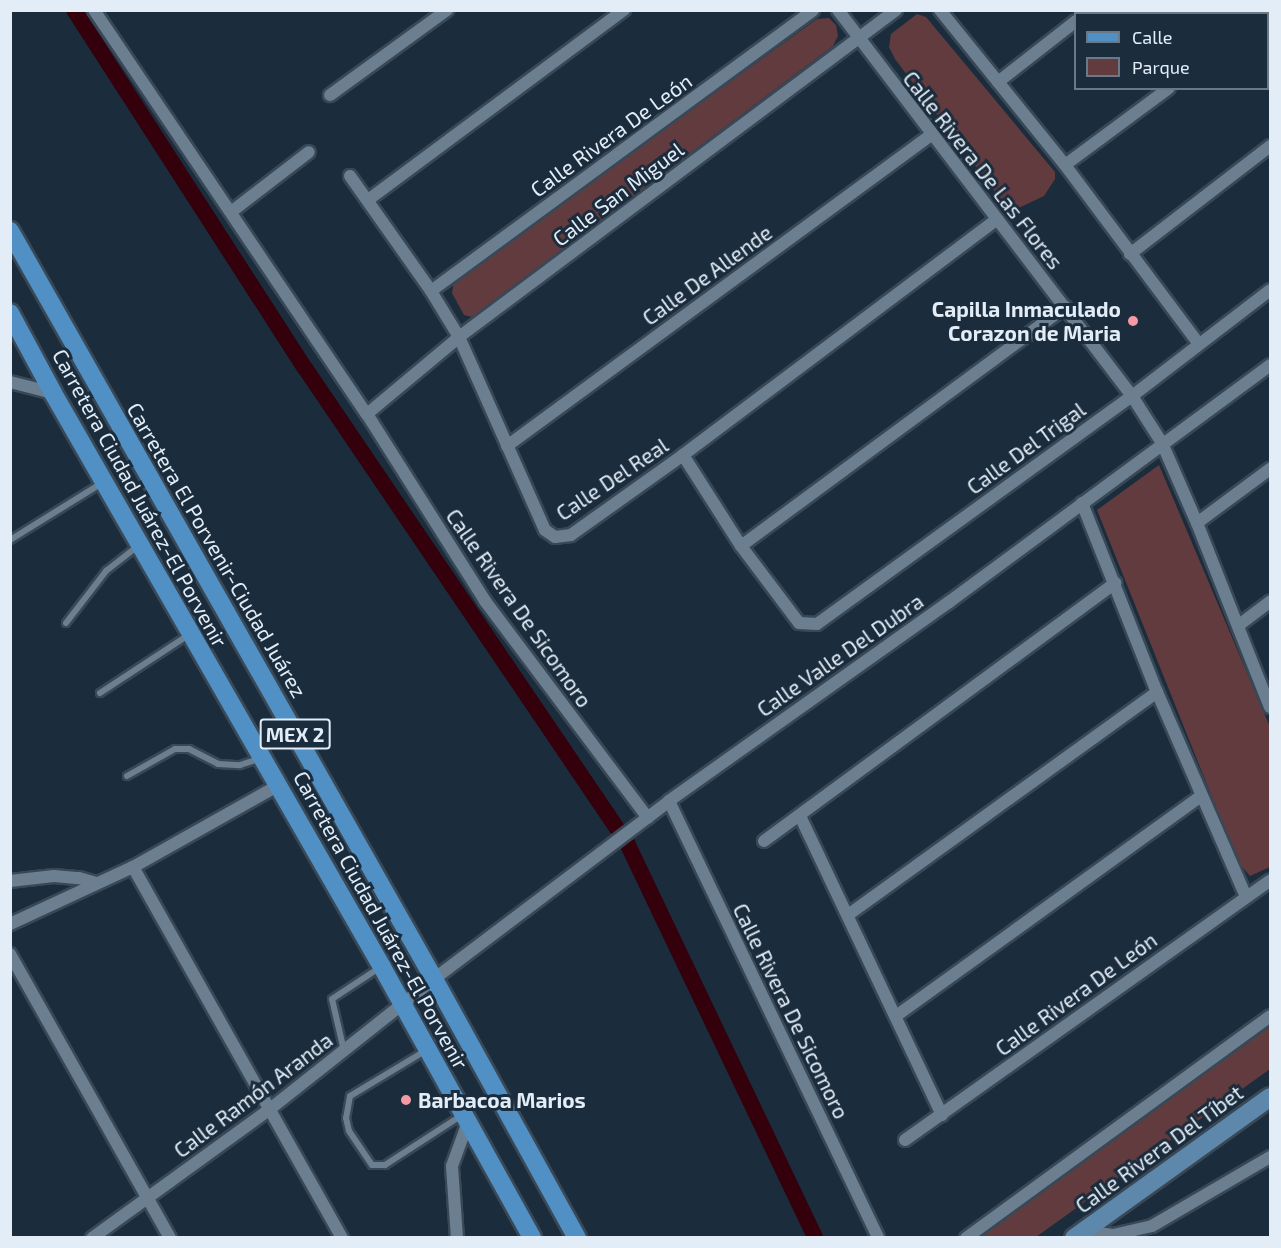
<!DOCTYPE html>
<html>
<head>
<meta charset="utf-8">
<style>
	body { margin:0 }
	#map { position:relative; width:1281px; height:1248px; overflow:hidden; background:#1b2c3c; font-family:"Exo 2",sans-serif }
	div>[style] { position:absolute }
	.green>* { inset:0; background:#623b3f }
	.canal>* { height:16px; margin:-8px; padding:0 8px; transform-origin:8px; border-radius:8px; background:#33000b }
	.roads { filter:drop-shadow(2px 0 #394856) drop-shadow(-2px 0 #394856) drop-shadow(0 2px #394856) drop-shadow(0 -2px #394856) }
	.lane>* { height:6px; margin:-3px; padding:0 3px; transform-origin:3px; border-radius:3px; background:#6b7f91 }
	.street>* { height:12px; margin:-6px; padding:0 6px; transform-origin:6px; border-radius:6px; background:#6b7f91 }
	.secondary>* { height:18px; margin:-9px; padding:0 9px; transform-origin:9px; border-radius:9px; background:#5e88ab }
	.primary>* { height:18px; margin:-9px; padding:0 9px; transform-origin:9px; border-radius:9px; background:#5090c5 }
	.dots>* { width:16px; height:16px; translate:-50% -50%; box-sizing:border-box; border:3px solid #1b2c3c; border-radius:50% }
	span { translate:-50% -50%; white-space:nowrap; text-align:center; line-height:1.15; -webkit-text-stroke:6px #1b2c3c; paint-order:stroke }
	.shield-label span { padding:2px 4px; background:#1b2c3c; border:2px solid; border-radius:4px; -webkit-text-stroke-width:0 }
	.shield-label { font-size:20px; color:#e2edf7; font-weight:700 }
	.street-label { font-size:21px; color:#e2edf7 }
	.poi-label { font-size:21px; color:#e2edf7; font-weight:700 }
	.right { translate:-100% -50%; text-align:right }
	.left { translate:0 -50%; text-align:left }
	.frame { position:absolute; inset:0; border:12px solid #e2edf7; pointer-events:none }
	.legend { position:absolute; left:1074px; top:12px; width:195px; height:78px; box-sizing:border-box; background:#1b2c3c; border:2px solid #6b7987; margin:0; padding:8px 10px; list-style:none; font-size:18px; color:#e2edf7 }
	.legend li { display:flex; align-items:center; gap:12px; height:30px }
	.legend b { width:30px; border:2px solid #6b7987 }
</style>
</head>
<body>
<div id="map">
	<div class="green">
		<i style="clip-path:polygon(917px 14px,926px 17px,1055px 172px,1055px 179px,1044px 196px,1010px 212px,895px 59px,889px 47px,891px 34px)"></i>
		<i style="clip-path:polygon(829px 18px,836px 25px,838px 36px,833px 46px,472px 317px,464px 315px,452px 293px,454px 281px,817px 19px)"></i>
		<i style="clip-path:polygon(1159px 465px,1270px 727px,1270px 867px,1250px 876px,1238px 862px,1097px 510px)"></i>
		<i style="clip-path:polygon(1270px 1024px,1270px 1069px,1036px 1237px,977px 1238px)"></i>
	</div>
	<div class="canal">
		<i style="left:74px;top:10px;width:426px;rotate:57.2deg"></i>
		<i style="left:305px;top:368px;width:574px;rotate:55.87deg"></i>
		<i style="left:627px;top:843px;width:437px;rotate:64.5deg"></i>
	</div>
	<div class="roads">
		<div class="lane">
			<i style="left:10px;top:540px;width:108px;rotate:-31.8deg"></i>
			<i style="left:66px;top:623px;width:66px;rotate:-52.4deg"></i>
			<i style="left:106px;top:571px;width:42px;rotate:-38.2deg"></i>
			<i style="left:100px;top:693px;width:108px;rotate:-33.2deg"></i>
			<i style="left:127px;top:776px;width:55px;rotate:-29.4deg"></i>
			<i style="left:175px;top:749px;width:14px"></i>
			<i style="left:189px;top:749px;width:33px;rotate:27deg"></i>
			<i style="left:218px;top:764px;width:22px;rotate:3deg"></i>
			<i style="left:240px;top:765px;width:20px;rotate:-18deg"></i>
			<i style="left:344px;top:1051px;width:53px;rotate:-103deg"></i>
			<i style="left:332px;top:999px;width:56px;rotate:-33.4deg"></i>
			<i style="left:425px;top:1051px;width:87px;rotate:149deg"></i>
			<i style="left:350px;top:1096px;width:22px;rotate:100deg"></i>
			<i style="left:346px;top:1118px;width:13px;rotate:77deg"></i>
			<i style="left:349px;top:1131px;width:41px;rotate:55.9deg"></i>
			<i style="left:372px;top:1165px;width:13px"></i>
			<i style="left:385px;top:1165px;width:92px;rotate:-33deg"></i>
		</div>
		<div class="street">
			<i style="left:94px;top:10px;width:488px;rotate:56deg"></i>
			<i style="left:367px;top:414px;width:221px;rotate:57.7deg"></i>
			<i style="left:485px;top:601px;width:271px;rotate:53.1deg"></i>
			<i style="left:838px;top:10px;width:485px;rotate:52.7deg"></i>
			<i style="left:1132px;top:396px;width:56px;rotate:57.4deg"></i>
			<i style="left:1162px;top:443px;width:87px;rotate:66.4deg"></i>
			<i style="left:1197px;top:523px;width:198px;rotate:68.4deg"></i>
			<i style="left:940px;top:10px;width:199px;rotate:51.1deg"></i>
			<i style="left:1065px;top:165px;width:222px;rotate:53.2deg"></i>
			<i style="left:1086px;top:14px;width:5px;rotate:-53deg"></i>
			<i style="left:1268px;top:16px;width:3px;rotate:-45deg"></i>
			<i style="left:998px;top:82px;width:99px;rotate:-38deg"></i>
			<i style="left:330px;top:95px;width:145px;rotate:-36deg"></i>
			<i style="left:1065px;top:165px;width:129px;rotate:-36.5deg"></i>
			<i style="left:350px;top:176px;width:141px;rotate:54.8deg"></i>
			<i style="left:431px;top:291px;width:54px;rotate:58.7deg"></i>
			<i style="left:459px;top:337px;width:211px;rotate:66deg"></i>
			<i style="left:545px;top:530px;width:12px;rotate:35deg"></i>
			<i style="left:555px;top:537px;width:16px;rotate:-7deg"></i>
			<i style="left:571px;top:535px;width:138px;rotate:-35.5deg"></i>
			<i style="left:683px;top:455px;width:391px;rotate:-36.9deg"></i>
			<i style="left:368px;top:200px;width:319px;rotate:-36.6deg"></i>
			<i style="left:231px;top:212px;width:98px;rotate:-37.6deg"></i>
			<i style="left:1130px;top:254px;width:177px;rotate:-37.6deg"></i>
			<i style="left:431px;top:291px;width:474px;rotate:-36.3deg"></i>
			<i style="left:10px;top:382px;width:44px;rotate:14.3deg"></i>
			<i style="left:367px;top:414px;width:120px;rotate:-39.9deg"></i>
			<i style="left:459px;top:337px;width:546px;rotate:-36.81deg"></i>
			<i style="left:507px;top:446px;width:526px;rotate:-36.26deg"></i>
			<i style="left:683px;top:455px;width:108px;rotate:57.5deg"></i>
			<i style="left:741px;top:546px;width:96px;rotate:53deg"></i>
			<i style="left:799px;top:623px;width:18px;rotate:3deg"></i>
			<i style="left:817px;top:624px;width:389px;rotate:-35.9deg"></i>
			<i style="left:1132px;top:396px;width:174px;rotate:-37.5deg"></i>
			<i style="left:1082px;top:503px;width:203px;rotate:68.4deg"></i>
			<i style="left:1157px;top:692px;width:223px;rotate:66.5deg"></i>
			<i style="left:1197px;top:523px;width:91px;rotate:-36.5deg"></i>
			<i style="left:741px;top:546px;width:403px;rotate:-36.4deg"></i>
			<i style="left:1239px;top:625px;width:39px;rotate:-37deg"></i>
			<i style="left:669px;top:801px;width:484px;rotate:64.4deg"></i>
			<i style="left:800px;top:816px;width:331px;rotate:64.6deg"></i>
			<i style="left:764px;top:841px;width:436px;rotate:-36.3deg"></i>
			<i style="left:133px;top:867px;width:426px;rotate:60.6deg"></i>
			<i style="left:10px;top:881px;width:44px;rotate:-6.5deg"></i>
			<i style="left:54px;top:876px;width:25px;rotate:5deg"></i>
			<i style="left:79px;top:878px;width:18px;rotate:16deg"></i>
			<i style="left:848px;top:915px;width:381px;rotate:-35.8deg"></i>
			<i style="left:10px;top:924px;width:136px;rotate:-24.9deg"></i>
			<i style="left:133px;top:867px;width:167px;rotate:-29.3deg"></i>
			<i style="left:10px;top:954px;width:326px;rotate:60.6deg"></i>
			<i style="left:896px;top:1016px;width:376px;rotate:-35.8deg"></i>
			<i style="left:905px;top:1140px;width:448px;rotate:-35.4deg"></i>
			<i style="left:1084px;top:1231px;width:29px;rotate:8deg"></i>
			<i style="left:1113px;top:1235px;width:40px;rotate:-13deg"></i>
			<i style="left:1152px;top:1226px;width:137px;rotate:-30.3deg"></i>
			<i style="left:92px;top:1238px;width:220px;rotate:-35.9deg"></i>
			<i style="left:270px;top:1109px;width:209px;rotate:-38.4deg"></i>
			<i style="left:434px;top:979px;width:295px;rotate:-37.1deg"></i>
			<i style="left:669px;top:801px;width:344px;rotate:-35.4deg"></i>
			<i style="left:949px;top:602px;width:399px;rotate:-36.4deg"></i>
			<i style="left:457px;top:1238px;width:72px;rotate:-94deg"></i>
			<i style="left:452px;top:1166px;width:47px;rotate:-70deg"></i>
			<i style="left:966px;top:1238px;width:376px;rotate:-36.1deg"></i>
		</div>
		<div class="secondary">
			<i style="left:1074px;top:1238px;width:241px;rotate:-35.7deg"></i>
		</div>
		<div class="primary">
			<i style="left:10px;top:231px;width:860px;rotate:60.45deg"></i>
			<i style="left:434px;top:979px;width:296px;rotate:61.1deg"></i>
			<i style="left:10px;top:313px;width:91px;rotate:61.7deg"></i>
			<i style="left:53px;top:393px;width:662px;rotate:60.18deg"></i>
			<i style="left:382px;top:967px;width:310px;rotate:61deg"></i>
		</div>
	</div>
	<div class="dots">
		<i style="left:1133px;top:321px;background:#f49aa4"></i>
		<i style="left:406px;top:1100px;background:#f49aa4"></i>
	</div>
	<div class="shield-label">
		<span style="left:295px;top:734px">MEX 2</span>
	</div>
	<div class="street-label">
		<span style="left:611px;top:135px;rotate:-36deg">Calle Rivera De León</span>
		<span style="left:983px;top:170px;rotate:52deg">Calle Rivera De Las Flores</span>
		<span style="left:618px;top:194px;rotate:-37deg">Calle San Miguel</span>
		<span style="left:707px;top:275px;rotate:-36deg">Calle De Allende</span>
		<span style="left:1026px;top:448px;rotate:-36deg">Calle Del Trigal</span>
		<span style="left:612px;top:479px;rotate:-34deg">Calle Del Real</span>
		<span style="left:140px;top:498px;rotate:61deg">Carretera Ciudad Juárez-El Porvenir</span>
		<span style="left:217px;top:550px;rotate:60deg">Carretera El Porvenir-Ciudad Juárez</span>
		<span style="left:519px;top:608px;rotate:55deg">Calle Rivera De Sicomoro</span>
		<span style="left:840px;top:655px;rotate:-35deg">Calle Valle Del Dubra</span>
		<span style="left:381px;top:920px;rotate:61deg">Carretera Ciudad Juárez-El Porvenir</span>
		<span style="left:1076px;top:994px;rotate:-36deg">Calle Rivera De León</span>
		<span style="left:791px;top:1011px;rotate:64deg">Calle Rivera De Sicomoro</span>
		<span style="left:253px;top:1095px;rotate:-37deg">Calle Ramón Aranda</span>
		<span style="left:1159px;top:1149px;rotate:-36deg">Calle Rivera Del Tíbet</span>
	</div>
	<div class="poi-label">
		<span class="right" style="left:1121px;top:321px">Capilla Inmaculado<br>Corazon de Maria</span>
		<span class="left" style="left:418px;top:1100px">Barbacoa Marios</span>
	</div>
	<div class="frame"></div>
	<ul class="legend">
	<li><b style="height:8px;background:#5090c5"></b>Calle</li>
	<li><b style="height:16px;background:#623b3f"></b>Parque</li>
	</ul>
</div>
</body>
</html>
